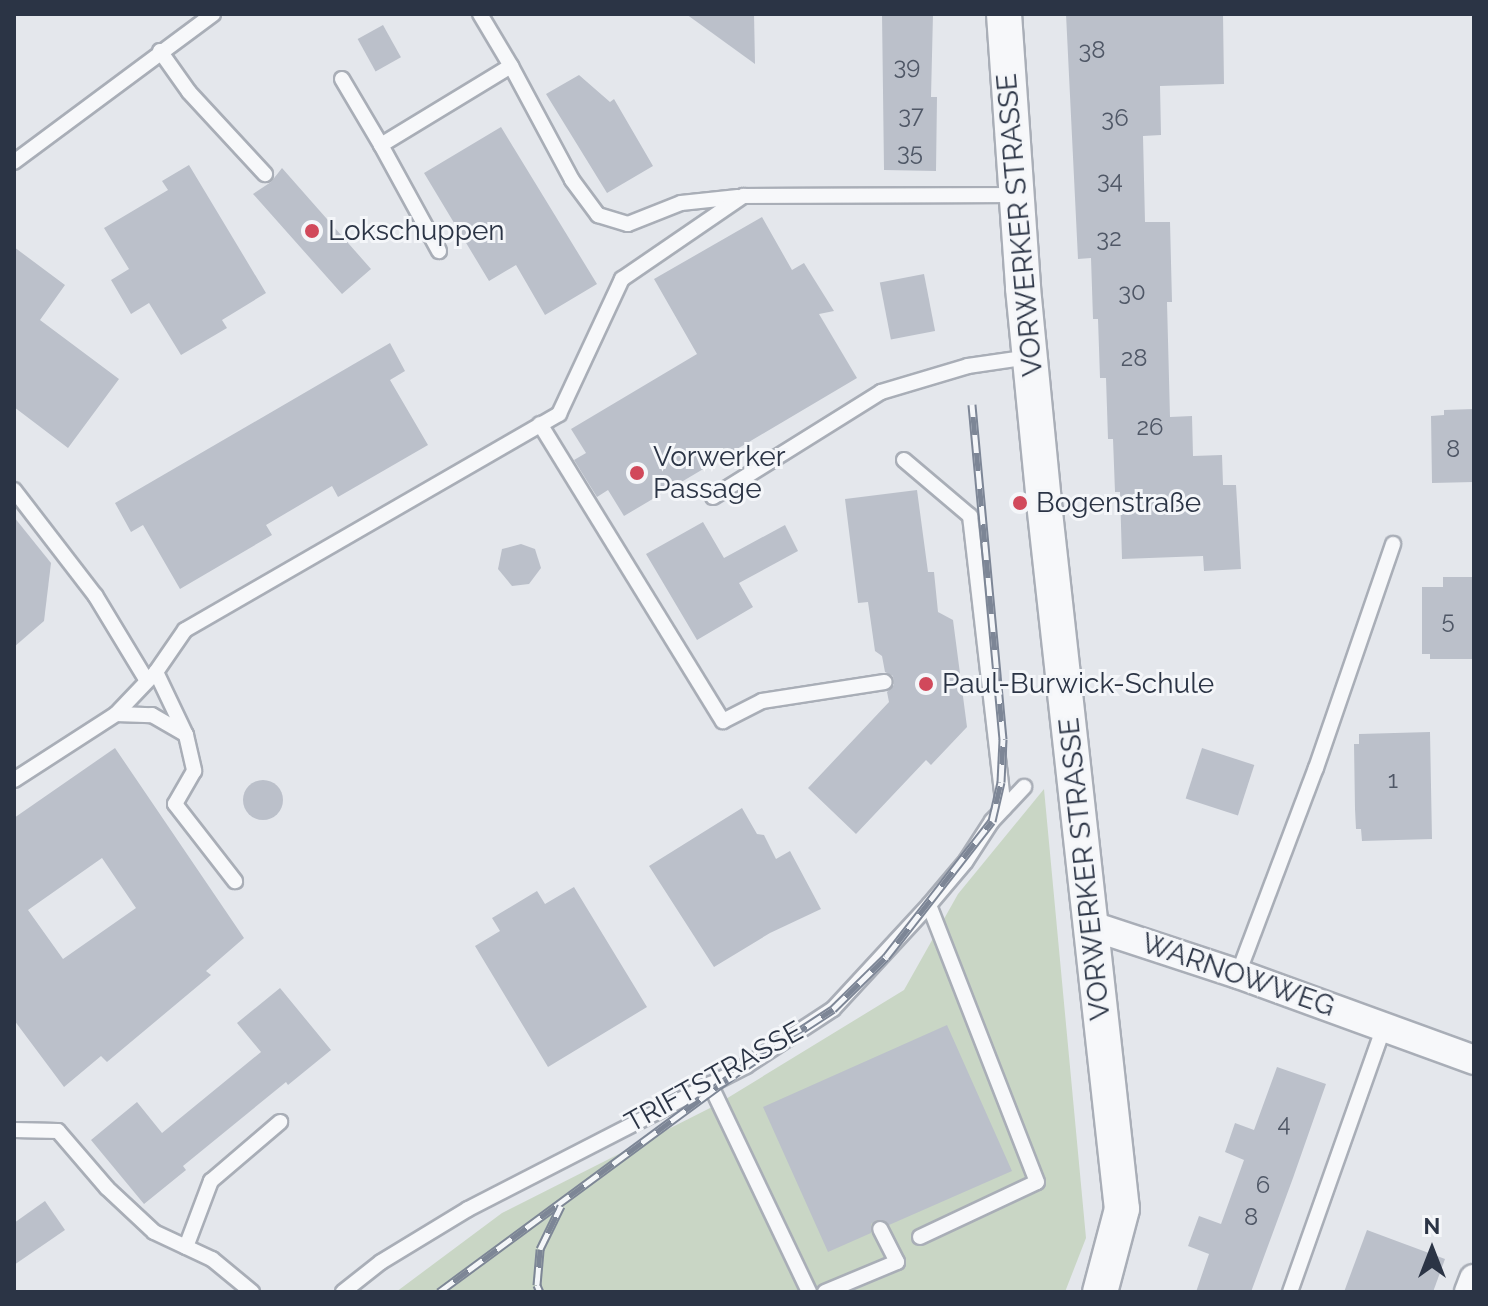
<!DOCTYPE html>
<html>
<head>
<meta charset="utf-8">
<style>
	body { margin:0 }
	#map { position:relative; width:1488px; height:1306px; overflow:hidden; background:#e4e7ec; font-family:Raleway,sans-serif }
	div>[style] { position:absolute }
	.green>* { inset:0; background:#c9d6c5 }
	.building>* { inset:0; background:#bbc0ca; transform-origin:0 0 }
	.round { border-radius:50% }
	.roads { filter:drop-shadow(2px 0 #a9aeb7) drop-shadow(-2px 0 #a9aeb7) drop-shadow(0 2px #a9aeb7) drop-shadow(0 -2px #a9aeb7) }
	.service>* { height:14px; margin:-7px; padding:0 7px; transform-origin:7px; border-radius:7px; background:#f7f8fa }
	.minor>* { height:28px; margin:-14px; padding:0 14px; transform-origin:14px; border-radius:14px; background:#f7f8fa }
	.tertiary>* { height:34px; margin:-17px; padding:0 17px; transform-origin:17px; border-radius:17px; background:#f7f8fa }
	.rail>* { height:9px; margin-top:-4.5px; transform-origin:0; background:repeating-linear-gradient(90deg,#f4f6f9 0 18px,#7d8696 0 36px); box-sizing:border-box; border-block:2px solid #7d8696 }
	.dots>* { width:22px; height:22px; translate:-50% -50%; box-sizing:border-box; border:4px solid #f4f6f9; border-radius:50% }
	span { translate:-50% -50%; white-space:nowrap; text-align:center; line-height:1.15; -webkit-text-stroke:6px #f4f6f9; paint-order:stroke }
	.number-label { font-size:24px; color:#4f5766 }
	.number-label span { -webkit-text-stroke-width:0 }
	.street-label { font-size:28px; color:#2b3445 }
	.poi-label { font-size:28px; color:#2b3445 }
	.left { translate:0 -50%; text-align:left }
	.frame { position:absolute; inset:0; border:16px solid #2b3445; pointer-events:none }
	.north { position:absolute; left:1392px; top:1210px; width:80px; height:80px; -webkit-text-stroke:6px #f4f6f9; paint-order:stroke; rotate:0deg; font-size:22px; font-weight:700; line-height:32px; text-align:center; color:#2b3445 }
	.north::after { content:''; display:block; margin:auto; width:28px; height:36px; background:#2b3445; clip-path:polygon(50% 0,100% 100%,50% 72%,0 100%) }
</style>
</head>
<body>
<div id="map">
	<div class="green">
		<i style="clip-path:polygon(1044px 789px,1086px 1238px,1065px 1292px,396px 1292px,502px 1213px,716px 1105px,904px 990px,958px 894px)"></i>
	</div>
	<div class="building">
		<i style="clip-path:polygon(686px 14px,754px 14px,755px 64px)"></i>
		<i style="clip-path:polygon(882px 14px,933px 14px,931px 97px,937px 97px,936px 171px,884px 170px)"></i>
		<i style="clip-path:polygon(1066px 14px,1223px 14px,1224px 84px,1160px 86px,1161px 135px,1143px 136px,1145px 222px,1170px 222px,1172px 302px,1167px 302px,1170px 417px,1192px 416px,1193px 456px,1222px 455px,1223px 485px,1236px 485px,1241px 569px,1204px 571px,1203px 556px,1122px 559px,1120px 492px,1115px 492px,1113px 439px,1108px 439px,1106px 378px,1100px 378px,1098px 319px,1093px 319px,1091px 258px,1078px 259px)"></i>
		<i style="left:383px;top:25px;width:37px;height:29px;rotate:61deg"></i>
		<i style="clip-path:polygon(579px 75px,610px 102px,614px 99px,653px 166px,607px 193px,546px 94px)"></i>
		<i style="clip-path:polygon(501px 127px,597px 284px,545px 315px,516px 265px,489px 281px,424px 173px)"></i>
		<i style="clip-path:polygon(189px 165px,266px 293px,222px 320px,227px 328px,181px 355px,149px 303px,131px 314px,111px 280px,129px 269px,104px 228px,168px 190px,162px 181px)"></i>
		<i style="clip-path:polygon(282px 168px,371px 269px,342px 294px,253px 194px,271px 182px)"></i>
		<i style="clip-path:polygon(762px 217px,792px 270px,804px 263px,834px 311px,819px 314px,857px 378px,624px 516px,608px 490px,597px 497px,574px 460px,586px 453px,571px 429px,697px 354px,654px 279px)"></i>
		<i style="clip-path:polygon(14px 247px,65px 285px,40px 320px,119px 379px,68px 448px,14px 407px)"></i>
		<i style="left:924px;top:274px;width:58px;height:45px;rotate:79deg"></i>
		<i style="clip-path:polygon(390px 343px,405px 371px,390px 380px,428px 445px,338px 497px,332px 486px,266px 525px,272px 535px,180px 589px,143px 525px,131px 532px,115px 503px)"></i>
		<i style="clip-path:polygon(1474px 409px,1474px 482px,1432px 483px,1431px 416px,1444px 415px,1444px 410px)"></i>
		<i style="clip-path:polygon(917px 490px,928px 572px,934px 572px,938px 612px,953px 620px,967px 727px,931px 765px,926px 760px,856px 834px,808px 788px,889px 702px,887px 692px,894px 685px,893px 676px,885px 672px,882px 656px,875px 651px,868px 602px,858px 603px,845px 499px)"></i>
		<i style="clip-path:polygon(14px 517px,51px 563px,44px 621px,14px 647px)"></i>
		<i style="clip-path:polygon(703px 522px,724px 558px,785px 525px,798px 551px,739px 583px,753px 607px,697px 640px,646px 554px)"></i>
		<i style="clip-path:polygon(521px 544px,535px 549px,541px 568px,529px 584px,512px 586px,498px 569px,502px 549px)"></i>
		<i style="clip-path:polygon(1443px 577px,1474px 577px,1474px 659px,1430px 659px,1430px 654px,1422px 654px,1422px 587px,1443px 587px)"></i>
		<i style="clip-path:polygon(1430px 732px,1432px 839px,1362px 841px,1361px 829px,1356px 829px,1355px 809px,1354px 744px,1359px 744px,1359px 734px)"></i>
		<i style="clip-path:polygon(evenodd,115px 748px,244px 938px,206px 971px,211px 975px,107px 1062px,101px 1056px,64px 1087px,14px 1020px,14px 818px,115px 748px,102px 858px,136px 908px,63px 959px,28px 910px,102px 858px)"></i>
		<i style="left:1202px;top:748px;width:55px;height:53px;rotate:18deg"></i>
		<i class="round" style="left:243px;top:780px;width:40px;height:40px"></i>
		<i style="clip-path:polygon(742px 808px,757px 834px,764px 835px,776px 859px,790px 851px,821px 909px,770px 933px,714px 967px,649px 866px)"></i>
		<i style="clip-path:polygon(574px 887px,647px 1007px,548px 1067px,475px 946px,500px 931px,492px 918px,537px 891px,545px 904px)"></i>
		<i style="clip-path:polygon(280px 988px,331px 1050px,288px 1085px,286px 1082px,183px 1166px,186px 1170px,144px 1204px,91px 1140px,137px 1102px,162px 1133px,261px 1052px,237px 1023px)"></i>
		<i style="clip-path:polygon(947px 1025px,1012px 1171px,889px 1225px,876px 1220px,871px 1224px,871px 1233px,828px 1252px,763px 1107px)"></i>
		<i style="clip-path:polygon(1277px 1067px,1326px 1084px,1293px 1178px,1251px 1292px,1196px 1292px,1209px 1254px,1188px 1246px,1199px 1216px,1221px 1224px,1244px 1160px,1225px 1152px,1235px 1123px,1254px 1130px)"></i>
		<i style="clip-path:polygon(45px 1201px,65px 1230px,14px 1265px,14px 1223px)"></i>
		<i style="clip-path:polygon(1367px 1230px,1445px 1259px,1433px 1292px,1344px 1292px)"></i>
	</div>
	<div class="roads">
		<div class="service">
			<i style="left:480px;top:14px;width:61px;rotate:59.2deg"></i>
			<i style="left:160px;top:51px;width:50px;rotate:54.7deg"></i>
			<i style="left:189px;top:92px;width:112px;rotate:47.2deg"></i>
			<i style="left:342px;top:79px;width:77px;rotate:59.4deg"></i>
			<i style="left:381px;top:145px;width:152px;rotate:-31.3deg"></i>
			<i style="left:511px;top:66px;width:129px;rotate:61.8deg"></i>
			<i style="left:572px;top:180px;width:44px;rotate:53.4deg"></i>
			<i style="left:598px;top:215px;width:31px;rotate:17deg"></i>
			<i style="left:628px;top:224px;width:57px;rotate:-21.6deg"></i>
			<i style="left:681px;top:203px;width:57px;rotate:-6deg"></i>
			<i style="left:381px;top:145px;width:121px;rotate:61.3deg"></i>
			<i style="left:14px;top:162px;width:248px;rotate:-36.6deg"></i>
			<i style="left:540px;top:424px;width:349px;rotate:58.4deg"></i>
			<i style="left:723px;top:721px;width:44px;rotate:-27.1deg"></i>
			<i style="left:762px;top:701px;width:124px;rotate:-8.8deg"></i>
			<i style="left:904px;top:460px;width:87px;rotate:40.3deg"></i>
			<i style="left:970px;top:516px;width:294px;rotate:83.4deg"></i>
			<i style="left:14px;top:490px;width:133px;rotate:52.4deg"></i>
			<i style="left:95px;top:595px;width:100px;rotate:58.8deg"></i>
			<i style="left:713px;top:497px;width:198px;rotate:-32deg"></i>
			<i style="left:881px;top:392px;width:91px;rotate:-16.6deg"></i>
			<i style="left:968px;top:366px;width:63px;rotate:-8.3deg"></i>
			<i style="left:156px;top:672px;width:70px;rotate:64.5deg"></i>
			<i style="left:186px;top:735px;width:37px;rotate:77deg"></i>
			<i style="left:194px;top:771px;width:38px;rotate:120deg"></i>
			<i style="left:175px;top:804px;width:98px;rotate:52.1deg"></i>
			<i style="left:116px;top:714px;width:36px;rotate:2deg"></i>
			<i style="left:152px;top:715px;width:39px;rotate:30deg"></i>
			<i style="left:14px;top:780px;width:121px;rotate:-32.9deg"></i>
			<i style="left:116px;top:714px;width:58px;rotate:-46.4deg"></i>
			<i style="left:156px;top:672px;width:51px;rotate:-55.4deg"></i>
			<i style="left:185px;top:630px;width:432px;rotate:-30deg"></i>
			<i style="left:559px;top:414px;width:149px;rotate:-65deg"></i>
			<i style="left:622px;top:279px;width:147px;rotate:-34.4deg"></i>
			<i style="left:743px;top:196px;width:273px;rotate:-0.2deg"></i>
			<i style="left:1238px;top:974px;width:220px;rotate:-69.3deg"></i>
			<i style="left:1316px;top:768px;width:237px;rotate:-71deg"></i>
			<i style="left:710px;top:1084px;width:230px;rotate:64.5deg"></i>
			<i style="left:14px;top:1130px;width:44px;rotate:1.3deg"></i>
			<i style="left:58px;top:1131px;width:75px;rotate:49.3deg"></i>
			<i style="left:107px;top:1188px;width:64px;rotate:43.1deg"></i>
			<i style="left:154px;top:1232px;width:64px;rotate:25deg"></i>
			<i style="left:212px;top:1259px;width:52px;rotate:39.5deg"></i>
			<i style="left:920px;top:1237px;width:129px;rotate:-25.2deg"></i>
			<i style="left:1037px;top:1182px;width:297px;rotate:-111.3deg"></i>
			<i style="left:186px;top:1247px;width:71px;rotate:-69.3deg"></i>
			<i style="left:211px;top:1181px;width:91px;rotate:-40.5deg"></i>
			<i style="left:343px;top:1292px;width:48px;rotate:-38.3deg"></i>
			<i style="left:381px;top:1262px;width:102px;rotate:-31.3deg"></i>
			<i style="left:468px;top:1209px;width:313px;rotate:-27.2deg"></i>
			<i style="left:746px;top:1066px;width:104px;rotate:-33.2deg"></i>
			<i style="left:833px;top:1009px;width:142px;rotate:-47.3deg"></i>
			<i style="left:929px;top:905px;width:57px;rotate:-49.9deg"></i>
			<i style="left:966px;top:861px;width:48px;rotate:-57deg"></i>
			<i style="left:992px;top:821px;width:47px;rotate:-46.7deg"></i>
			<i style="left:825px;top:1292px;width:78px;rotate:-22.6deg"></i>
			<i style="left:897px;top:1262px;width:37px;rotate:-117deg"></i>
			<i style="left:1290px;top:1292px;width:282px;rotate:-70.5deg"></i>
		</div>
		<div class="minor">
			<i style="left:1092px;top:926px;width:154px;rotate:18.2deg"></i>
			<i style="left:1238px;top:974px;width:251px;rotate:20deg"></i>
			<i style="left:1469px;top:1292px;width:14px;rotate:-69deg"></i>
		</div>
		<div class="tertiary">
			<i style="left:1004px;top:14px;width:275px;rotate:86deg"></i>
			<i style="left:1023px;top:288px;width:216px;rotate:84.4deg"></i>
			<i style="left:1044px;top:503px;width:710px;rotate:83.7deg"></i>
			<i style="left:1122px;top:1209px;width:86px;rotate:104.8deg"></i>
		</div>
	</div>
	<div class="rail">
		<i style="left:439px;top:1292px;width:381px;rotate:-36.4deg"></i>
		<i style="left:746px;top:1066px;width:104px;rotate:-33.2deg"></i>
		<i style="left:833px;top:1009px;width:74px;rotate:-44.5deg"></i>
		<i style="left:886px;top:957px;width:172px;rotate:-52.1deg"></i>
		<i style="left:992px;top:821px;width:40px;rotate:-77deg"></i>
		<i style="left:1001px;top:782px;width:43px;rotate:-87.3deg"></i>
		<i style="left:1003px;top:739px;width:336px;rotate:-95.3deg"></i>
		<i style="left:540px;top:1292px;width:8px;rotate:-113deg"></i>
		<i style="left:537px;top:1285px;width:36px;rotate:-85deg"></i>
		<i style="left:540px;top:1249px;width:48px;rotate:-64deg"></i>
	</div>
	<div class="dots">
		<i style="left:312px;top:231px;background:#d1495b"></i>
		<i style="left:637px;top:473px;background:#d1495b"></i>
		<i style="left:1020px;top:503px;background:#d1495b"></i>
		<i style="left:926px;top:684px;background:#d1495b"></i>
	</div>
	<div class="number-label">
		<span style="left:1092px;top:50px">38</span>
		<span style="left:907px;top:66px">39</span>
		<span style="left:911px;top:115px">37</span>
		<span style="left:1115px;top:118px">36</span>
		<span style="left:910px;top:152px">35</span>
		<span style="left:1110px;top:180px">34</span>
		<span style="left:1109px;top:238px">32</span>
		<span style="left:1132px;top:292px">30</span>
		<span style="left:1134px;top:358px">28</span>
		<span style="left:1150px;top:427px">26</span>
		<span style="left:1453px;top:449px">8</span>
		<span style="left:1448px;top:620px">5</span>
		<span style="left:1393px;top:780px">1</span>
		<span style="left:1284px;top:1123px">4</span>
		<span style="left:1263px;top:1185px">6</span>
		<span style="left:1251px;top:1217px">8</span>
	</div>
	<div class="street-label">
		<span style="left:1020px;top:225px;rotate:-95deg">VORWERKER STRASSE</span>
		<span style="left:1085px;top:869px;rotate:-96deg">VORWERKER STRASSE</span>
		<span style="left:1238px;top:975px;rotate:19deg">WARNOWWEG</span>
		<span style="left:714px;top:1077px;rotate:-29deg">TRIFTSTRASSE</span>
	</div>
	<div class="poi-label">
		<span class="left" style="left:328px;top:231px">Lokschuppen</span>
		<span class="left" style="left:653px;top:473px">Vorwerker<br>Passage</span>
		<span class="left" style="left:1036px;top:503px">Bogenstraße</span>
		<span class="left" style="left:942px;top:684px">Paul-Burwick-Schule</span>
	</div>
	<div class="frame"></div>
	<div class="north">N</div>
</div>
</body>
</html>
